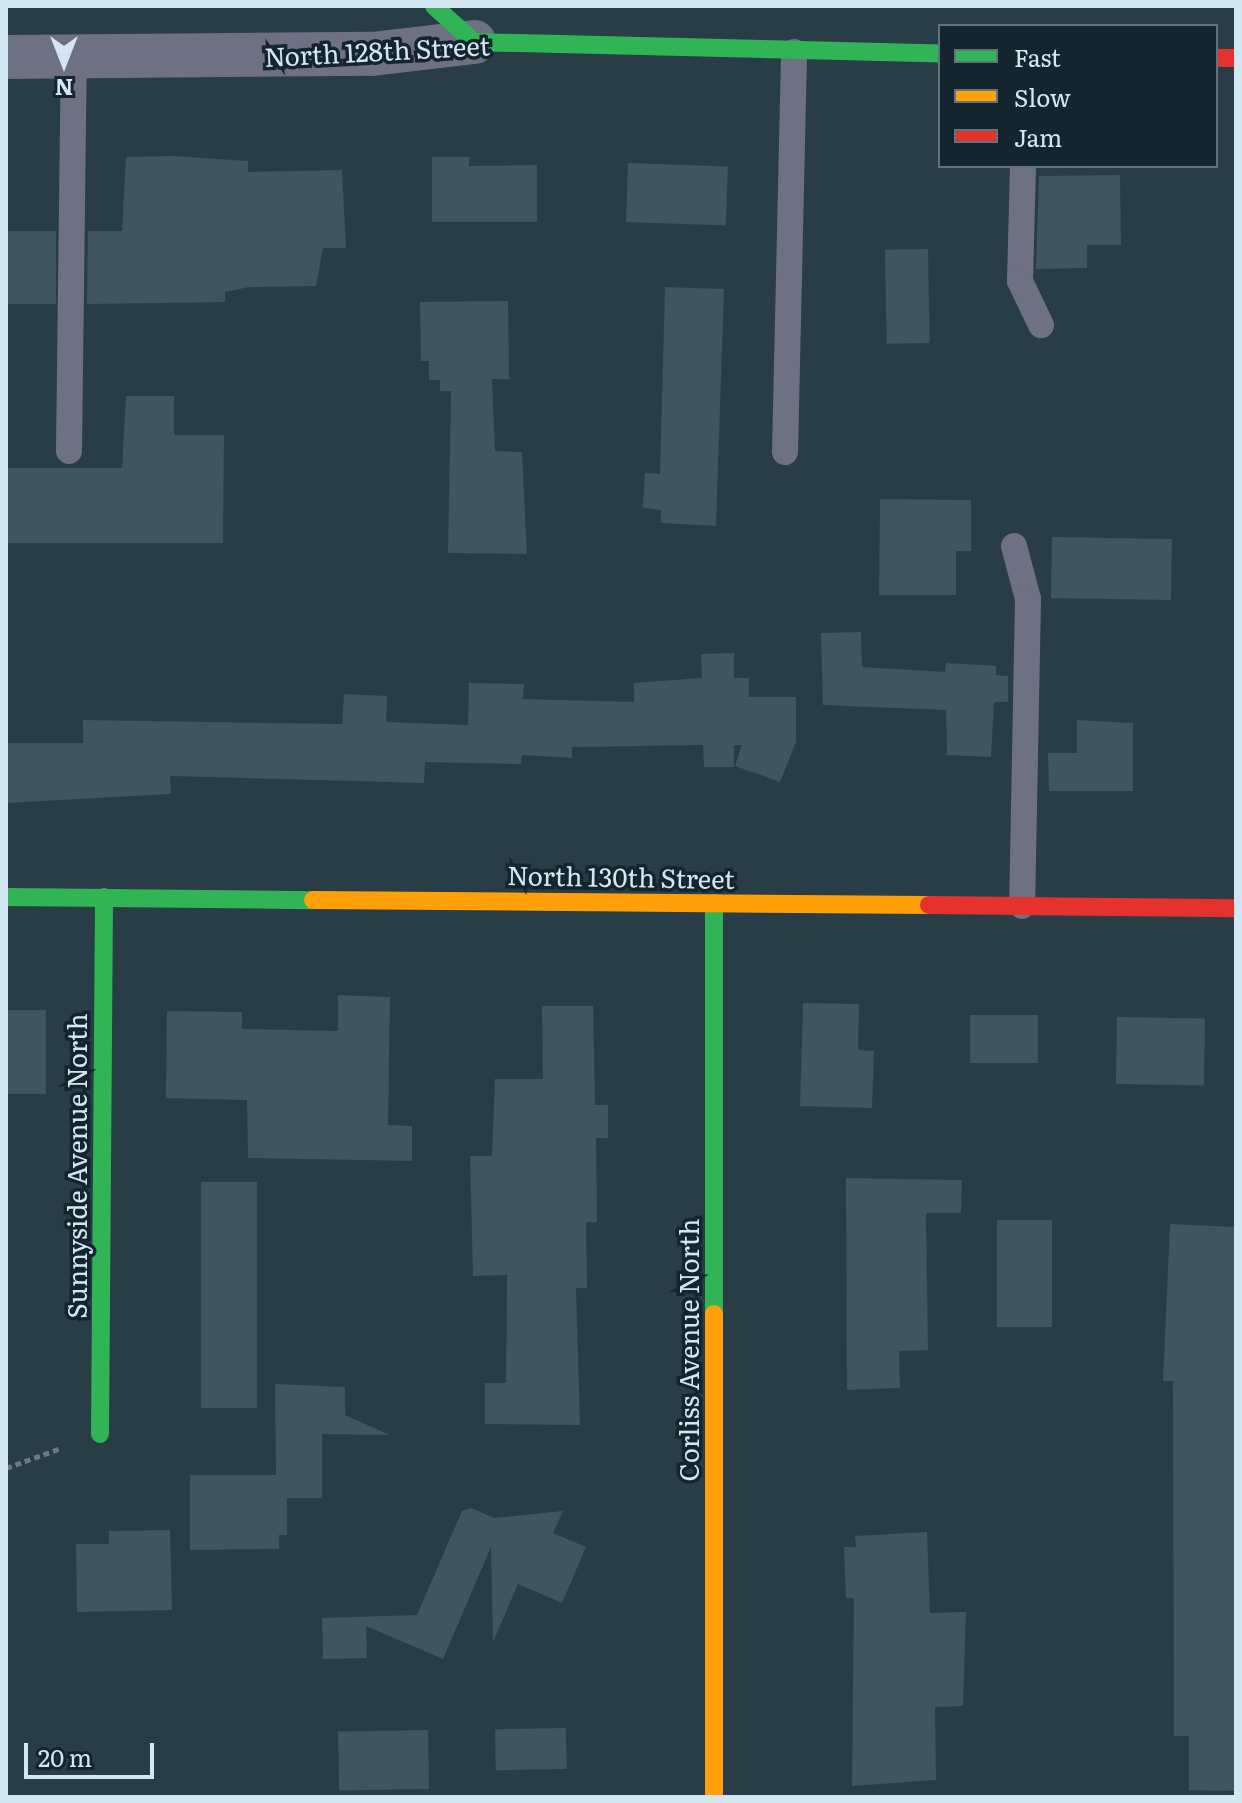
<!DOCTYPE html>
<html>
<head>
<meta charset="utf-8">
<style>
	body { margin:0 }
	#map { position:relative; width:1242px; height:1803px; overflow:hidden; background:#283d46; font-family:Literata,serif }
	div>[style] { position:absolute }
	.building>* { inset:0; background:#3f565c; transform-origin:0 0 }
	.path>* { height:5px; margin-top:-2.5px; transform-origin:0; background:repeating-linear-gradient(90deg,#6f7782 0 6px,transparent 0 10px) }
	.lane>* { height:26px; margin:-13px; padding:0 13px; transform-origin:13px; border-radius:13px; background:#6e7181 }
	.street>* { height:44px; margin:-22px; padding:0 22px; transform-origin:22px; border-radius:22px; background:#6e7181 }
	.fast>* { height:18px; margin:-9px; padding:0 9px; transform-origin:9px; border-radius:9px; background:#30b455 }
	.slow>* { height:18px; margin:-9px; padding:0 9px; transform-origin:9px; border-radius:9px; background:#ff9f0a }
	.jam>* { height:18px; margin:-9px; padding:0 9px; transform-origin:9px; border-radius:9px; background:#e5322d }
	span { translate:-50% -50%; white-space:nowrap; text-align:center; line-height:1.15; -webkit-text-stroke:7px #15252e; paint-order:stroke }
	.street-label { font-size:26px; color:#d3e7f3 }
	.frame { position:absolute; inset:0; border:8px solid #d3e7f3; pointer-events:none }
	.legend { position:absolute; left:938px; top:24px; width:280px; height:144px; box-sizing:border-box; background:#15252e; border:2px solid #61737d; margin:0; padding:10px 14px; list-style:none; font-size:24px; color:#d3e7f3 }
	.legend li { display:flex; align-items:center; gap:16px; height:40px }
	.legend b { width:40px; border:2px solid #61737d }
	.north { position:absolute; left:24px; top:24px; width:80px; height:80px; -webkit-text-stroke:6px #15252e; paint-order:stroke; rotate:180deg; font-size:22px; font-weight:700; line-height:32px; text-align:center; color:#d3e7f3 }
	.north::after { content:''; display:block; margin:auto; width:28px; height:36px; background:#d3e7f3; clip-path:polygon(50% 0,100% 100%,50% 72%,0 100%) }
	.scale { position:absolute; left:24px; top:1743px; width:130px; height:36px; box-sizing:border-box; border:4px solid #d3e7f3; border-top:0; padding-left:10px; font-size:24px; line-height:28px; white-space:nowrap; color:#d3e7f3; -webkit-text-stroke:6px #15252e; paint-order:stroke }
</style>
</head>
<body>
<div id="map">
	<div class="building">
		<i style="clip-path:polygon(172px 156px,248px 161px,248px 172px,342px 170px,346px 248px,323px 248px,316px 286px,249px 287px,225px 292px,225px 302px,87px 304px,88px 231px,122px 231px,126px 157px)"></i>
		<i style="clip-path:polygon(432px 157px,469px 157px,469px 166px,537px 165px,537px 222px,432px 222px)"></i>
		<i style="left:628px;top:163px;width:100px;height:59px;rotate:2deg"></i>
		<i style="clip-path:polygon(1120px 175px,1121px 245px,1087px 245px,1087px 268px,1036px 269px,1039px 176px)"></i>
		<i style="left:6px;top:231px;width:50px;height:73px"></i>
		<i style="left:928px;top:249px;width:94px;height:43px;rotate:89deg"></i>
		<i style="clip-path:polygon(665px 287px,724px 289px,716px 526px,661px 523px,661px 510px,643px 508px,645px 473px,660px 474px)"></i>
		<i style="clip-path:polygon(508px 301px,509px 379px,492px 379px,495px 451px,522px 452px,527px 554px,448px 553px,451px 391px,440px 391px,440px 380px,429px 380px,429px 361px,421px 361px,420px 302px)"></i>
		<i style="clip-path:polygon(126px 396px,174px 396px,174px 435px,224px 435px,223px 543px,6px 543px,6px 468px,122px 468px)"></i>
		<i style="clip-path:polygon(880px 499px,971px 500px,971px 551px,956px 551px,956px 595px,879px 595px)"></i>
		<i style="left:1052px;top:537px;width:120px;height:61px;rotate:1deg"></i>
		<i style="clip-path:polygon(861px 632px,862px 667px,945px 672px,946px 663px,996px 666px,996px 675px,1008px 676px,1008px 702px,994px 702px,991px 757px,947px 755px,946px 710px,823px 705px,821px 633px)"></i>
		<i style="clip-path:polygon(734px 653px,734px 678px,749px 678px,749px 697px,796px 697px,796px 742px,780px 782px,735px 766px,742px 745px,734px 745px,734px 767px,704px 767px,703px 745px,572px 747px,572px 758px,522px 755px,521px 764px,425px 762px,424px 783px,170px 776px,171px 794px,6px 803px,6px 743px,83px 743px,83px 720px,342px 724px,344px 694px,387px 696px,386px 722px,468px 725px,469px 683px,524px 684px,523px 699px,634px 702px,634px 683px,702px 678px,701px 654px)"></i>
		<i style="clip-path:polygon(1077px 720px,1133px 723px,1133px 791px,1049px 791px,1048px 753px,1077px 753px)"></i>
		<i style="clip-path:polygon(338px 995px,390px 997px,388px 1125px,412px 1126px,412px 1161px,248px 1158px,247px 1100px,166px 1098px,167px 1011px,242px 1012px,242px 1029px,338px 1031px)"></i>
		<i style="clip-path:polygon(803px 1003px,859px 1004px,858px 1050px,874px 1051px,872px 1108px,800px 1106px)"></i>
		<i style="clip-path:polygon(542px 1006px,593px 1006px,595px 1105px,608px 1105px,608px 1138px,596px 1138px,597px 1222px,586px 1222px,587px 1288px,576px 1288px,580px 1425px,485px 1424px,485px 1383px,506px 1383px,507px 1275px,473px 1276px,470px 1156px,492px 1156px,495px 1079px,543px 1079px)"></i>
		<i style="left:6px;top:1010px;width:40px;height:84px"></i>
		<i style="left:970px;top:1015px;width:68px;height:48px"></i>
		<i style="left:1117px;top:1017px;width:88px;height:67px;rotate:1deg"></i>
		<i style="clip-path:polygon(846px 1178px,962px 1180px,961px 1213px,926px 1213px,928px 1350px,899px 1351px,900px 1388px,847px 1390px)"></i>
		<i style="left:201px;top:1182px;width:56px;height:226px"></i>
		<i style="left:997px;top:1220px;width:55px;height:107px"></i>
		<i style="clip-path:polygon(1170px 1224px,1235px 1227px,1236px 1791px,1189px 1790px,1189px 1736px,1174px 1736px,1173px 1381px,1163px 1381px)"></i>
		<i style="clip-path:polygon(275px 1384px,345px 1387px,345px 1415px,390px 1435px,322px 1434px,322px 1498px,287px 1498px,287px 1535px,279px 1535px,279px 1549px,190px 1550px,190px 1475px,276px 1475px)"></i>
		<i style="clip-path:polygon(471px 1508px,494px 1518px,563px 1511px,553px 1533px,586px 1547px,562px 1603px,518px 1584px,493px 1642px,491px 1547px,443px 1659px,366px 1626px,367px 1658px,323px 1659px,322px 1618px,417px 1615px,462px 1511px)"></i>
		<i style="clip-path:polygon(170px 1530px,172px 1610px,77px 1612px,76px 1544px,109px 1544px,109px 1531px)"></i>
		<i style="clip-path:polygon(927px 1532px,930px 1613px,966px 1612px,963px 1706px,935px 1707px,936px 1780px,852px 1786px,854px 1598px,846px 1598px,844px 1547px,856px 1547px,855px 1536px)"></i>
		<i style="left:566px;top:1728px;width:41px;height:71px;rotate:89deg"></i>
		<i style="left:428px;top:1730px;width:59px;height:90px;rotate:89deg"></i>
	</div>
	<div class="path">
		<i style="left:6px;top:1468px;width:59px;rotate:-20deg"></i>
	</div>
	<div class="lane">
		<i style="left:1023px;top:166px;width:115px;rotate:91.5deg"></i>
		<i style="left:1020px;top:281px;width:49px;rotate:64.5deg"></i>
		<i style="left:69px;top:451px;width:393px;rotate:-89.3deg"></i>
		<i style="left:785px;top:452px;width:400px;rotate:-88.7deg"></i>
		<i style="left:1014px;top:546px;width:55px;rotate:75.2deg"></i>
		<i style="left:1028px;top:599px;width:307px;rotate:91.1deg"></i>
	</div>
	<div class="street">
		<i style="left:6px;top:57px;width:366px;rotate:-0.5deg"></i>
		<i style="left:372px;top:54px;width:103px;rotate:-6.7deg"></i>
	</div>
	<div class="fast">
		<i style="left:434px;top:6px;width:54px;rotate:42deg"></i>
		<i style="left:474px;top:42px;width:466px;rotate:1.4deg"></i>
		<i style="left:6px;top:897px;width:307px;rotate:0.6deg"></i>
		<i style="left:714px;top:903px;width:411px;rotate:90deg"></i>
		<i style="left:100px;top:1434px;width:537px;rotate:-89.57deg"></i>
	</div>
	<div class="slow">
		<i style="left:313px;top:900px;width:616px;rotate:0.47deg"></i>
		<i style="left:714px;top:1314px;width:483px;rotate:90deg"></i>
	</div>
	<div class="jam">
		<i style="left:1216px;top:58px;width:20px"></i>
		<i style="left:929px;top:905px;width:307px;rotate:0.6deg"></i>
	</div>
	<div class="street-label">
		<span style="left:377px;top:50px;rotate:-3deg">North 128th Street</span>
		<span style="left:621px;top:876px;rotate:1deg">North 130th Street</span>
		<span style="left:76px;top:1166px;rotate:-90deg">Sunnyside Avenue North</span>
		<span style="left:688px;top:1350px;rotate:-90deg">Corliss Avenue North</span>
	</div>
	<div class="frame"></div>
	<ul class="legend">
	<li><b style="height:10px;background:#30b455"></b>Fast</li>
	<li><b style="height:10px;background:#ff9f0a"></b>Slow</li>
	<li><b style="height:10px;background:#e5322d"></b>Jam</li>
	</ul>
	<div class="north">N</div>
	<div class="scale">20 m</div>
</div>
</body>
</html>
